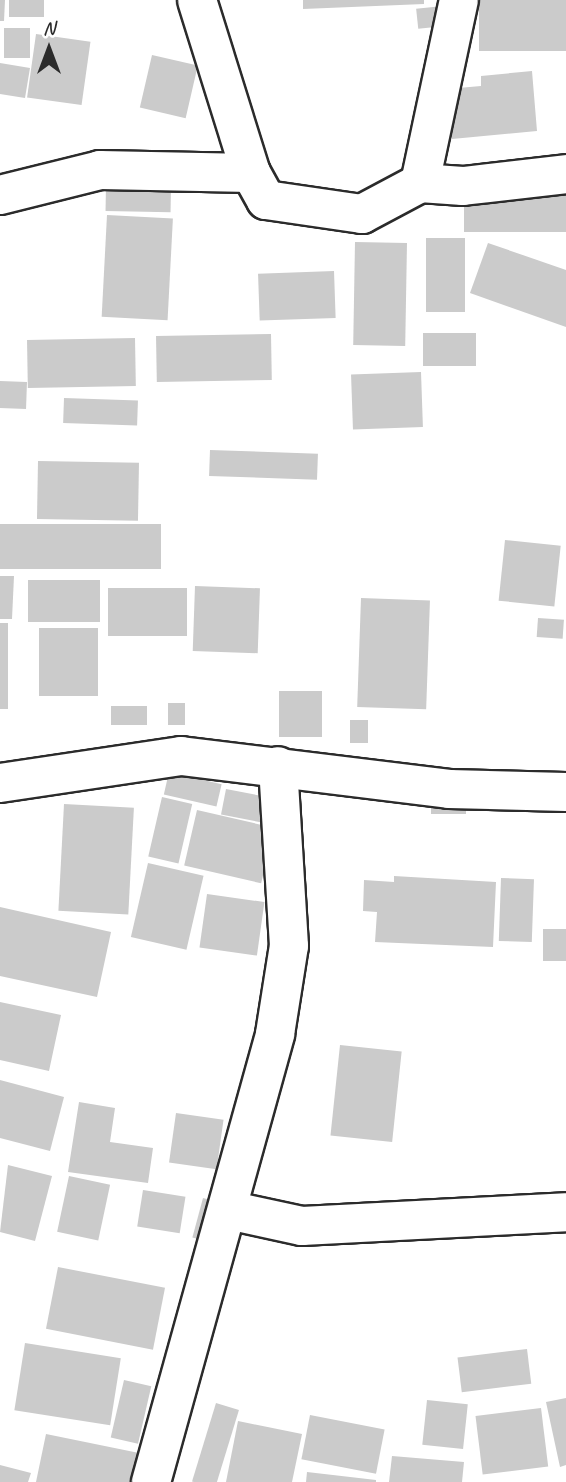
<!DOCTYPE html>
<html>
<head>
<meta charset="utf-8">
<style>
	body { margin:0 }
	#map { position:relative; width:566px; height:1482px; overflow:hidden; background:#fff; font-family:Caveat,sans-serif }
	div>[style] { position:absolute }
	.building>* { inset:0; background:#cbcbcb; transform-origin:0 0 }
	.roads { filter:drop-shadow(2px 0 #2b2b2b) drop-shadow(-2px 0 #2b2b2b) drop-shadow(0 2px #2b2b2b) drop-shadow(0 -2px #2b2b2b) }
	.minor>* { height:38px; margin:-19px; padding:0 19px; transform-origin:19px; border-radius:19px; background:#fff }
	span { translate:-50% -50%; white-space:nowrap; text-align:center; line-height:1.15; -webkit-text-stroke:5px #fff; paint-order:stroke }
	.north { position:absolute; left:14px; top:14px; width:70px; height:70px; -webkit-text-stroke:5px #fff; paint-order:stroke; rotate:0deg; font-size:19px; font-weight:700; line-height:28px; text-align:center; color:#2b2b2b }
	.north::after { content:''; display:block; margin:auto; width:24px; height:32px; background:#2b2b2b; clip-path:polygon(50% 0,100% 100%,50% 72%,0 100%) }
</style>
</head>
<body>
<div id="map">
	<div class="building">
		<i style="clip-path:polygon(0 0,5px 0,4px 21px,0 21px)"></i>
		<i style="left:9px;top:0;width:35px;height:17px"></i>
		<i style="clip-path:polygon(303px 0,424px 0,424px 4px,303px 9px)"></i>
		<i style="left:479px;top:0;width:87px;height:51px"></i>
		<i style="left:443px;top:6px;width:20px;height:27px;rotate:84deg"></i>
		<i style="left:4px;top:28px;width:26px;height:30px"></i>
		<i style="left:36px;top:34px;width:55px;height:64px;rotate:8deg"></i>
		<i style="left:152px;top:55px;width:47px;height:54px;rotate:13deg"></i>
		<i style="clip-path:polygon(0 63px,30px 68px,25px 98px,0 94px)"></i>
		<i style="clip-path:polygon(532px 71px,537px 131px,452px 139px,447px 89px,481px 86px,481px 76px)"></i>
		<i style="left:106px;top:185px;width:65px;height:26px;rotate:1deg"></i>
		<i style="left:566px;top:190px;width:42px;height:102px;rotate:90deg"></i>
		<i style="left:107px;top:215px;width:66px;height:102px;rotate:3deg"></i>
		<i style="left:426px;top:238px;width:39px;height:74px"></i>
		<i style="left:355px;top:242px;width:52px;height:103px;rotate:1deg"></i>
		<i style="clip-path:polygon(488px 243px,566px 270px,566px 327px,470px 293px)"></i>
		<i style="left:334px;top:271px;width:47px;height:76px;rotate:88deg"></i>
		<i style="left:476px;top:333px;width:33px;height:53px;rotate:90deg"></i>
		<i style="left:271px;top:334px;width:46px;height:115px;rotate:89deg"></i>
		<i style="left:135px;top:338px;width:48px;height:108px;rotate:89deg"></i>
		<i style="left:421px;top:372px;width:55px;height:70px;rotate:88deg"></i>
		<i style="left:0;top:381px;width:27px;height:27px;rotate:2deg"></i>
		<i style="left:64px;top:398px;width:74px;height:25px;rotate:2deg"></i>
		<i style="left:210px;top:450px;width:108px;height:26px;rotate:2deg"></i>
		<i style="left:38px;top:461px;width:101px;height:58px;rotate:1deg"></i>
		<i style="left:0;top:524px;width:161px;height:45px"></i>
		<i style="left:505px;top:540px;width:56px;height:61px;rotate:6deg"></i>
		<i style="clip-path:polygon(0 576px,14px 576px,12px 619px,0 619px)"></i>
		<i style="left:100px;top:580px;width:42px;height:72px;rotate:90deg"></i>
		<i style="left:195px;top:586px;width:65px;height:65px;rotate:2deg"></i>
		<i style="left:108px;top:588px;width:79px;height:48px"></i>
		<i style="left:361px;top:598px;width:69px;height:109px;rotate:2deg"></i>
		<i style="left:538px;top:618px;width:26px;height:19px;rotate:4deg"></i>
		<i style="left:0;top:623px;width:8px;height:86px"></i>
		<i style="left:39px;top:628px;width:59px;height:68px"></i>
		<i style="left:279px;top:691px;width:43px;height:46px"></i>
		<i style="left:168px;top:703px;width:17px;height:22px"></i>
		<i style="left:111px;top:706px;width:36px;height:19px"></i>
		<i style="left:350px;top:720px;width:18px;height:23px"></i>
		<i style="left:169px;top:772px;width:54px;height:23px;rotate:13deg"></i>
		<i style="left:226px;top:789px;width:43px;height:26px;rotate:11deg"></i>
		<i style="left:431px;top:794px;width:35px;height:20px"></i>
		<i style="left:162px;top:797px;width:31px;height:61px;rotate:13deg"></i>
		<i style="left:64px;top:804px;width:70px;height:107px;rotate:3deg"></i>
		<i style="left:197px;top:810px;width:79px;height:57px;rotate:13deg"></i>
		<i style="left:148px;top:863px;width:57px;height:76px;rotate:13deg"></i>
		<i style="clip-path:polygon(394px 876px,496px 882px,493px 947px,375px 942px,377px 912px,363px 911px,364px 880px,394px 882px)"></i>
		<i style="left:501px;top:878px;width:33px;height:63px;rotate:2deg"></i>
		<i style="left:207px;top:894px;width:58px;height:54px;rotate:8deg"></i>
		<i style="clip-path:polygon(0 907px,111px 932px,97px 997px,0 976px)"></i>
		<i style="left:566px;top:929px;width:32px;height:23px;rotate:90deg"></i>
		<i style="clip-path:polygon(0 1002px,61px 1015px,49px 1071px,0 1060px)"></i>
		<i style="left:340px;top:1045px;width:62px;height:91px;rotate:6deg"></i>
		<i style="clip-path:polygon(0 1080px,64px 1097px,50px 1151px,0 1138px)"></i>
		<i style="clip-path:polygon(79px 1102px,115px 1108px,110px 1142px,153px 1148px,148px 1183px,68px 1172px)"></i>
		<i style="left:176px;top:1113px;width:48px;height:50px;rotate:8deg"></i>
		<i style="clip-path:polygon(8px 1165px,52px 1176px,35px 1241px,0 1232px)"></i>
		<i style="left:69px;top:1176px;width:42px;height:57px;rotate:12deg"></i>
		<i style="left:143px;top:1190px;width:43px;height:37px;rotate:9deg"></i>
		<i style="left:203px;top:1198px;width:24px;height:41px;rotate:15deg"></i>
		<i style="left:58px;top:1267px;width:109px;height:63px;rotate:11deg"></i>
		<i style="left:25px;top:1343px;width:97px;height:68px;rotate:9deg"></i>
		<i style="left:527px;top:1349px;width:35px;height:70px;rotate:83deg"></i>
		<i style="left:124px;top:1380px;width:28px;height:59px;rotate:13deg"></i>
		<i style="clip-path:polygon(566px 1398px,566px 1465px,560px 1467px,546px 1402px)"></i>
		<i style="left:427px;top:1400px;width:41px;height:45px;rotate:6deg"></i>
		<i style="left:216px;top:1403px;width:24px;height:82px;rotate:17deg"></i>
		<i style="left:541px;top:1408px;width:59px;height:66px;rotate:83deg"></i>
		<i style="left:310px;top:1415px;width:76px;height:45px;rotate:11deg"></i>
		<i style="clip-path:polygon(238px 1421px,302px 1434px,292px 1482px,226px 1482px)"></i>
		<i style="clip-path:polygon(46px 1434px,139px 1453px,133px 1482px,36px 1482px)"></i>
		<i style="clip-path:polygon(392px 1456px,464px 1462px,462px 1482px,389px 1482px)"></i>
		<i style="clip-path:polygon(0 1465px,31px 1473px,28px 1482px,0 1482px)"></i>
		<i style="clip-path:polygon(307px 1472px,376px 1480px,376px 1482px,306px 1482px)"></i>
	</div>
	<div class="roads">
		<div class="minor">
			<i style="left:197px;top:0;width:181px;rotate:72.7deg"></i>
			<i style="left:420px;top:183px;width:187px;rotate:-78deg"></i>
			<i style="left:0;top:195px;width:103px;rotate:-14deg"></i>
			<i style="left:100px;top:170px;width:151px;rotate:1.1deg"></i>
			<i style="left:251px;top:173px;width:31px;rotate:61deg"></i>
			<i style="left:266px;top:200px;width:97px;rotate:8.3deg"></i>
			<i style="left:362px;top:214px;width:66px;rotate:-28.1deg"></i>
			<i style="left:420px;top:183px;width:43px;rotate:4deg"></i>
			<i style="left:463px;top:186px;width:104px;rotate:-6.6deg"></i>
			<i style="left:0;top:783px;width:183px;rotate:-8.5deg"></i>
			<i style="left:181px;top:756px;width:270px;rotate:7deg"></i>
			<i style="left:449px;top:789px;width:117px;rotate:1.5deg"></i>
			<i style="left:228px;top:1210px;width:76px;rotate:12.2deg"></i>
			<i style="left:302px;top:1226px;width:264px;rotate:-3deg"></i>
			<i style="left:151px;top:1482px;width:465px;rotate:-74.5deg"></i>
			<i style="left:275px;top:1034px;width:89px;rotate:-81deg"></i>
			<i style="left:289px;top:946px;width:180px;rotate:-93.5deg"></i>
		</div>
	</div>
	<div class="north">N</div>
</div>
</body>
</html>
